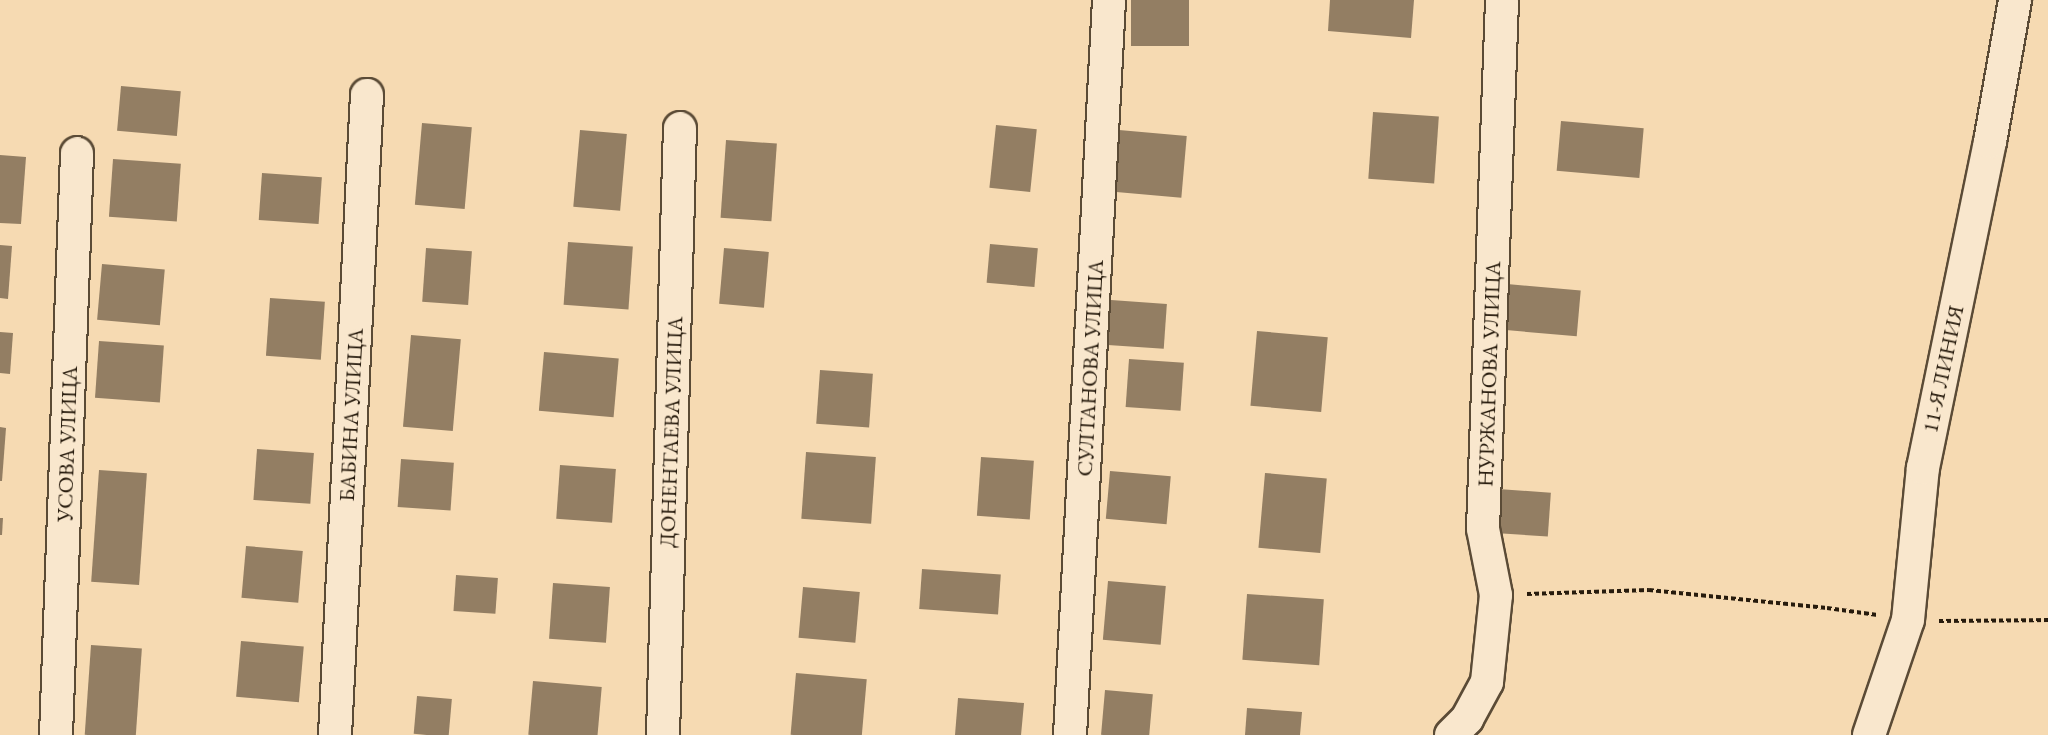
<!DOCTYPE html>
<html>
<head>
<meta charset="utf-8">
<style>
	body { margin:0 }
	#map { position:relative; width:2048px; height:735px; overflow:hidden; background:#f6dab2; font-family:"EB Garamond",serif }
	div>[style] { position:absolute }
	.building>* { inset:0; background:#937e63; transform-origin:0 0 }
	.path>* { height:4px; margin-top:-2px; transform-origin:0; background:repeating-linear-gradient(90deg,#271b0d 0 4.5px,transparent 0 7.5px) }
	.roads { filter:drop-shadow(2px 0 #5b4b36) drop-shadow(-2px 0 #5b4b36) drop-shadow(0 2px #5b4b36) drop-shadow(0 -2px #5b4b36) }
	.street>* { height:32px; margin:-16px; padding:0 16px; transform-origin:16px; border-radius:16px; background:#f9e7cd }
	span { translate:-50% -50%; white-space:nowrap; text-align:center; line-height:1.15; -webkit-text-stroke:5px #f9e7cd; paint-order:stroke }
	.street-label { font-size:22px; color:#271b0d }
</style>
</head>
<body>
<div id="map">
	<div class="building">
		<i style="left:1131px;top:0;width:58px;height:46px"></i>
		<i style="clip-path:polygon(1330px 0,1414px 0,1411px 38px,1328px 31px)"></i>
		<i style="left:121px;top:86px;width:60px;height:45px;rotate:5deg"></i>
		<i style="left:1373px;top:112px;width:66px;height:67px;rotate:4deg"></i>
		<i style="left:1561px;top:121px;width:83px;height:50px;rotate:5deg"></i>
		<i style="left:422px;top:123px;width:50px;height:82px;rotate:5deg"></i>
		<i style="left:996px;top:125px;width:41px;height:63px;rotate:6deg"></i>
		<i style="left:580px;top:130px;width:47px;height:77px;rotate:5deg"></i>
		<i style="left:1119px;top:130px;width:68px;height:62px;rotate:5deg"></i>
		<i style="left:726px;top:140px;width:51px;height:78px;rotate:4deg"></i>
		<i style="clip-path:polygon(0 155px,26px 157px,21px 224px,0 223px)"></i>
		<i style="left:113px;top:159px;width:68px;height:58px;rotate:4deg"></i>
		<i style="left:262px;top:173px;width:60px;height:47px;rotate:4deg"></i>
		<i style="left:568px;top:242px;width:65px;height:63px;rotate:4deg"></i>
		<i style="left:990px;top:244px;width:48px;height:39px;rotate:5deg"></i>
		<i style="clip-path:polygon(0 245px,12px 246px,8px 299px,0 298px)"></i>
		<i style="left:426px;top:248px;width:46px;height:54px;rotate:4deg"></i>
		<i style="left:724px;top:248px;width:45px;height:56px;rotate:5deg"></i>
		<i style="left:102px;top:264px;width:63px;height:56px;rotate:5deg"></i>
		<i style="left:1507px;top:284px;width:74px;height:46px;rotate:5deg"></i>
		<i style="left:270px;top:298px;width:55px;height:58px;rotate:4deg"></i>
		<i style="left:1111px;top:300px;width:56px;height:45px;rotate:4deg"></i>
		<i style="left:1257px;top:331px;width:71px;height:75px;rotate:5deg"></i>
		<i style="clip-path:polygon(0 332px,13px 333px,10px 374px,0 373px)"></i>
		<i style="left:411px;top:335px;width:50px;height:92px;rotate:5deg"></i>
		<i style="left:99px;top:341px;width:65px;height:57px;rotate:4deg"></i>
		<i style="left:544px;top:352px;width:75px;height:59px;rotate:5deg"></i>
		<i style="left:1129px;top:359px;width:55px;height:48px;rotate:4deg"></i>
		<i style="left:820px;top:370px;width:53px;height:54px;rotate:4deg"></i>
		<i style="clip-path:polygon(0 427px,6px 428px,2px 481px,0 481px)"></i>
		<i style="left:257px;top:449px;width:57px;height:51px;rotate:4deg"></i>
		<i style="left:806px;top:452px;width:70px;height:67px;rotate:4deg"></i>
		<i style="left:981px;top:457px;width:53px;height:59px;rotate:4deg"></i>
		<i style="left:401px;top:459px;width:53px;height:48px;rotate:4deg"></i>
		<i style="left:560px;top:465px;width:56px;height:54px;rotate:4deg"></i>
		<i style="left:99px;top:470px;width:48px;height:112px;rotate:4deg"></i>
		<i style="left:1110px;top:471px;width:61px;height:48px;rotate:5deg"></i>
		<i style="left:1265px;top:473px;width:62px;height:75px;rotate:5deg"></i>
		<i style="left:1498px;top:489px;width:53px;height:44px;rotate:4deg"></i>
		<i style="clip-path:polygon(0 518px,3px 518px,2px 535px,0 535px)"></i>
		<i style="left:246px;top:546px;width:57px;height:52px;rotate:5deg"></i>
		<i style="left:922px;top:569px;width:79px;height:40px;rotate:4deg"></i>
		<i style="left:456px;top:575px;width:42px;height:36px;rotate:4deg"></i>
		<i style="left:1108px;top:581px;width:58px;height:59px;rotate:5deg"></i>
		<i style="left:553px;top:583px;width:57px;height:56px;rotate:4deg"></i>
		<i style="left:803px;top:587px;width:57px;height:51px;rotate:5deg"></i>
		<i style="left:1247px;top:594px;width:77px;height:66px;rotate:4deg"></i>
		<i style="left:241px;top:641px;width:63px;height:56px;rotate:5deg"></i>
		<i style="left:91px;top:645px;width:51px;height:90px;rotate:4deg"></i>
		<i style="left:796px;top:673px;width:71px;height:62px;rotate:5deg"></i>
		<i style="left:533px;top:681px;width:69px;height:54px;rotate:5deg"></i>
		<i style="left:1105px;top:690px;width:48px;height:45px;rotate:5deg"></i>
		<i style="left:417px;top:696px;width:35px;height:38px;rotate:5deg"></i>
		<i style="clip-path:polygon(958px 698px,1024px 703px,1021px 735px,955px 735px)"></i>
		<i style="clip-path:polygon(1247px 708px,1302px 712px,1300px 735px,1245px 735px)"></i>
	</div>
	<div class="path">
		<i style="left:1527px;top:594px;width:122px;rotate:-1.9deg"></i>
		<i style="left:1649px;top:590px;width:179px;rotate:5.8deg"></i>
		<i style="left:1827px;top:608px;width:51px;rotate:7.8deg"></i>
		<i style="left:1939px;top:621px;width:109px;rotate:-0.5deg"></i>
	</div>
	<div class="roads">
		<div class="street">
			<i style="left:56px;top:735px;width:582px;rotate:-87.93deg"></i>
			<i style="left:335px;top:735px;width:641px;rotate:-87.14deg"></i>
			<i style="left:663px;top:735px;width:607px;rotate:-88.4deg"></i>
			<i style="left:1070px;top:735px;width:736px;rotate:-86.96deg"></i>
			<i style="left:1451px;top:735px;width:23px;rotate:-45deg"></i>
			<i style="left:1467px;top:719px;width:42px;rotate:-61.6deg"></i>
			<i style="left:1487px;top:682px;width:87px;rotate:-84.1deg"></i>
			<i style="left:1496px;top:595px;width:67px;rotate:-101.1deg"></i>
			<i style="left:1483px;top:529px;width:529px;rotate:-87.94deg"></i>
			<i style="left:1869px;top:735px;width:121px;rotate:-71.3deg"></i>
			<i style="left:1908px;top:620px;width:153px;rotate:-84.4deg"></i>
			<i style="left:1923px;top:468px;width:333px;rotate:-78.4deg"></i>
			<i style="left:1990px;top:142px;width:144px;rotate:-80deg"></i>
		</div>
	</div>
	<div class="street-label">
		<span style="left:1090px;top:368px;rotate:-87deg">СУЛТАНОВА УЛИЦА</span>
		<span style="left:1943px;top:369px;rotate:-78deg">11-Я ЛИНИЯ</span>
		<span style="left:1489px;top:374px;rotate:-88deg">НУРЖАНОВА УЛИЦА</span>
		<span style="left:351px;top:415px;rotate:-87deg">БАБИНА УЛИЦА</span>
		<span style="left:671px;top:432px;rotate:-88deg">ДОНЕНТАЕВА УЛИЦА</span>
		<span style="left:67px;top:444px;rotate:-88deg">УСОВА УЛИЦА</span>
	</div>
</div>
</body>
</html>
